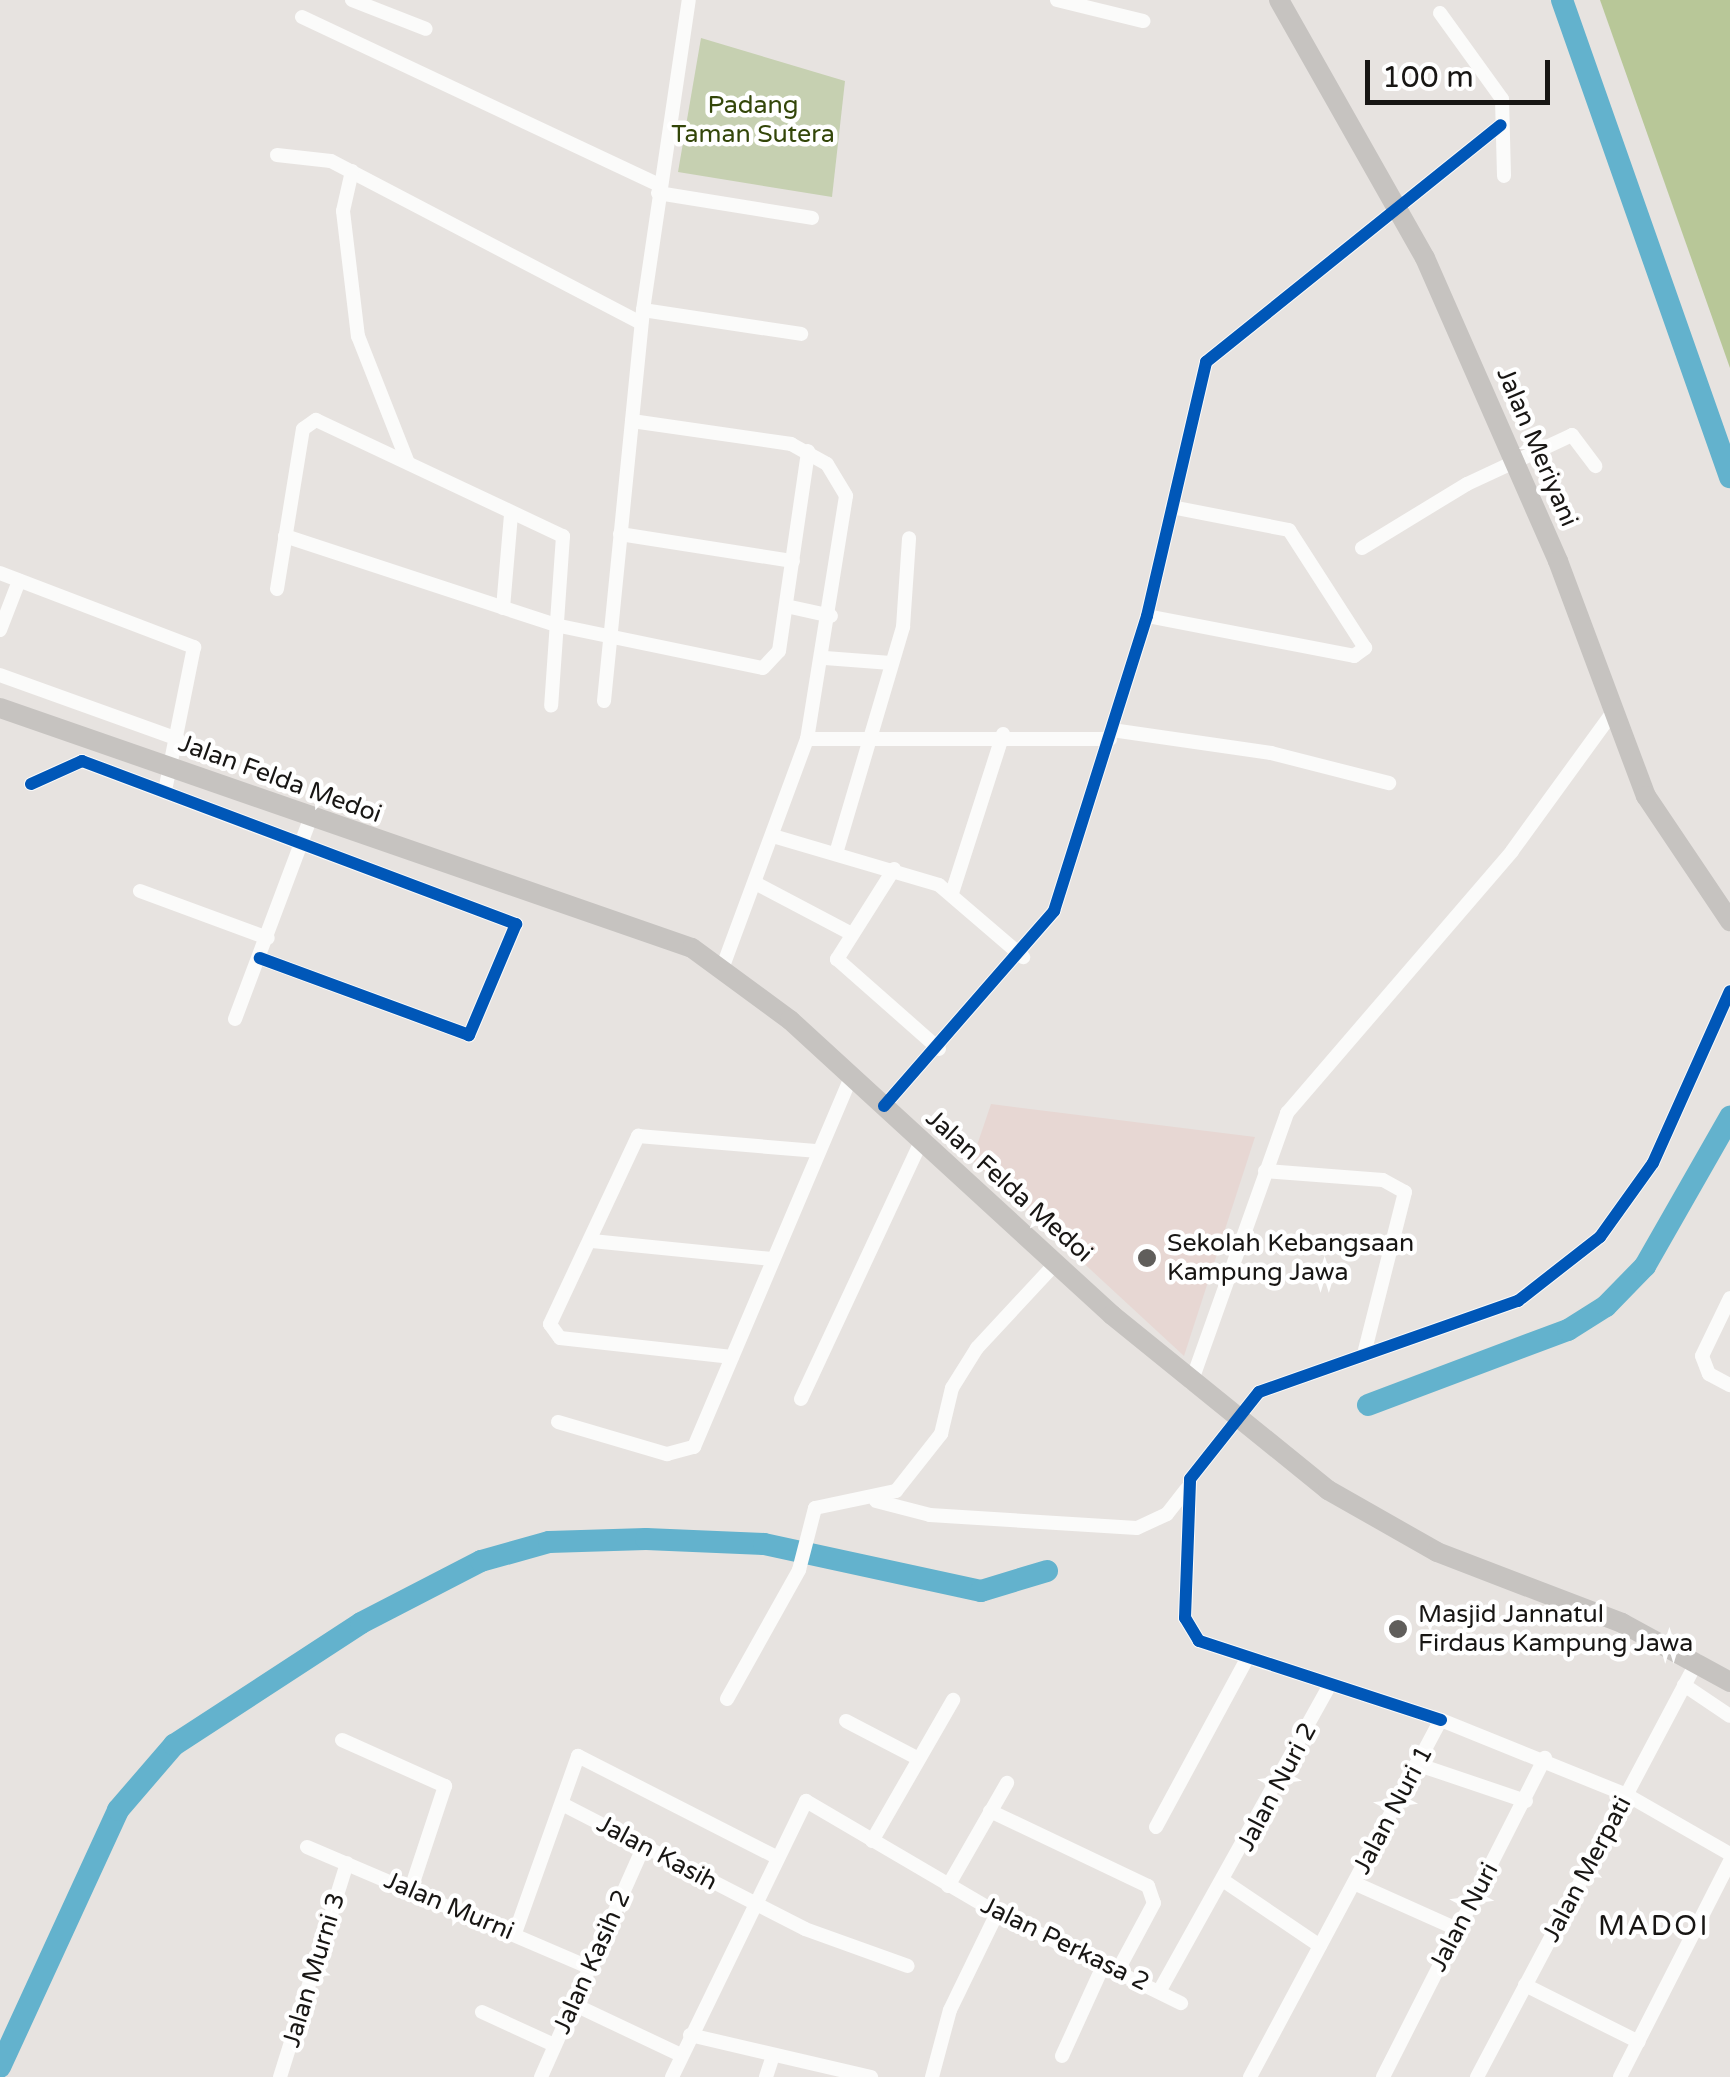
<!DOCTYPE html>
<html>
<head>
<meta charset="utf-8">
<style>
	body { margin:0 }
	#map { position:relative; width:1730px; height:2077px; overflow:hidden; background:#e7e3e0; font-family:"Varela Round",sans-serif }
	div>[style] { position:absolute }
	.education>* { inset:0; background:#e7d7d3 }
	.green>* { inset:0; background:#c6d0b1 }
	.forest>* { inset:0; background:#b8c798 }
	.river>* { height:22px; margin:-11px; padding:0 11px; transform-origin:11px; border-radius:11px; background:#63b2cd }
	.street>* { height:14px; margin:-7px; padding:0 7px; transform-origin:7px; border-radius:7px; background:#fbfbfa }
	.secondary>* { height:20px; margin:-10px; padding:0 10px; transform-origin:10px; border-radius:10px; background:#c6c3c0 }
	.cycleway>* { height:12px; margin:-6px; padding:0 6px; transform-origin:6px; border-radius:6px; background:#0057b8 }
	.dots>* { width:28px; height:28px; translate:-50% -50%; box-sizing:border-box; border:5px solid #fff; border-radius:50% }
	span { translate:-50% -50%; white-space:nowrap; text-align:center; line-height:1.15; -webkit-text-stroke:9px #fff; paint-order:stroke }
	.park-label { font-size:25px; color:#334609 }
	.street-label { font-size:25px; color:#181614 }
	.poi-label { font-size:25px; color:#181614 }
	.left { translate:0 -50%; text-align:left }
	.neighbourhood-label { font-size:28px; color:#181614; letter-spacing:2.5px }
	.scale { position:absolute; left:1365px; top:60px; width:185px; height:45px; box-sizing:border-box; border:5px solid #181614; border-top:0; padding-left:12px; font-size:30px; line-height:35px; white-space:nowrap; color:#181614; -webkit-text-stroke:8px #fff; paint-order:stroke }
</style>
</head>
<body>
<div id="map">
	<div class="education">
		<i style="clip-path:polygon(991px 1104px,1255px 1137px,1184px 1356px,972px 1160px)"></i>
	</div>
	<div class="green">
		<i style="clip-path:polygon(701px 38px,845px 81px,832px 197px,678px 172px)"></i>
	</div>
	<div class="forest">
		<i style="clip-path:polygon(1600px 0,1730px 0,1730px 368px)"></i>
	</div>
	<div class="river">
		<i style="left:1562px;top:0;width:506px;rotate:70.6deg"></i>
		<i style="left:1368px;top:1405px;width:214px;rotate:-20.6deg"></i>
		<i style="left:1568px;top:1330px;width:45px;rotate:-32.3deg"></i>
		<i style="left:1606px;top:1306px;width:56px;rotate:-45.7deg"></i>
		<i style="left:1645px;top:1266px;width:172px;rotate:-60.3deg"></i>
		<i style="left:0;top:2067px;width:283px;rotate:-65.3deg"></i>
		<i style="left:118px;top:1810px;width:86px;rotate:-49.3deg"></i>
		<i style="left:174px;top:1745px;width:223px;rotate:-33.1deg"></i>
		<i style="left:361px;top:1623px;width:135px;rotate:-27.3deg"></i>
		<i style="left:481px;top:1561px;width:71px;rotate:-15.6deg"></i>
		<i style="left:549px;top:1542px;width:97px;rotate:-1.8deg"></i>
		<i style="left:646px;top:1539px;width:118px;rotate:2.4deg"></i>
		<i style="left:764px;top:1544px;width:222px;rotate:12.2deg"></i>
		<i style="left:981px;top:1591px;width:69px;rotate:-16.9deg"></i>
	</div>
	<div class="street">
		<i style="left:352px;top:0;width:79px;rotate:21.4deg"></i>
		<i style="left:1057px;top:0;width:89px;rotate:13.7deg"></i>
		<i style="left:1440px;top:13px;width:106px;rotate:54.2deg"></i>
		<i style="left:1502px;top:99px;width:77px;rotate:88.5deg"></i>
		<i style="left:302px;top:17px;width:395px;rotate:25.2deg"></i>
		<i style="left:277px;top:155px;width:54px;rotate:6.3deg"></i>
		<i style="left:331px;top:161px;width:350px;rotate:27.6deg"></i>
		<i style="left:352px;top:171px;width:41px;rotate:102.7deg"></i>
		<i style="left:343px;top:211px;width:126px;rotate:83.2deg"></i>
		<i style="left:358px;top:336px;width:136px;rotate:68.5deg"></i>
		<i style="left:658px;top:193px;width:156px;rotate:9.2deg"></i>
		<i style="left:643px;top:310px;width:160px;rotate:8.6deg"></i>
		<i style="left:632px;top:421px;width:161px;rotate:8.2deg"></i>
		<i style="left:791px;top:444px;width:41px;rotate:29.1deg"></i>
		<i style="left:827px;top:464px;width:37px;rotate:59deg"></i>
		<i style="left:846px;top:496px;width:246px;rotate:99.1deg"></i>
		<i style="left:807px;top:739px;width:242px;rotate:110.3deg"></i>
		<i style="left:620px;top:534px;width:175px;rotate:8.9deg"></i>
		<i style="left:285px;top:536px;width:284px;rotate:18.2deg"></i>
		<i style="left:555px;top:625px;width:212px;rotate:11.7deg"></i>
		<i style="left:763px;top:668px;width:23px;rotate:-47deg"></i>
		<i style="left:779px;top:651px;width:202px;rotate:-81.7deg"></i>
		<i style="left:1362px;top:548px;width:123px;rotate:-31.4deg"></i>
		<i style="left:1467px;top:484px;width:116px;rotate:-25deg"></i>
		<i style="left:1572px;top:435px;width:39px;rotate:53deg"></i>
		<i style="left:0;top:573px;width:208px;rotate:20.9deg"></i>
		<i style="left:194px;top:647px;width:147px;rotate:101.4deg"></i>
		<i style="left:277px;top:589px;width:162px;rotate:-80.8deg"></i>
		<i style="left:303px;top:429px;width:16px;rotate:-35deg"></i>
		<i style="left:316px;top:420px;width:273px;rotate:25.2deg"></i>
		<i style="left:563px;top:536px;width:170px;rotate:94deg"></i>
		<i style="left:786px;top:606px;width:46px;rotate:12.5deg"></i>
		<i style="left:503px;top:608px;width:94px;rotate:-85.1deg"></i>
		<i style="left:1147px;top:616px;width:211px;rotate:10.9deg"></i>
		<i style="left:1354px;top:656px;width:14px;rotate:-36deg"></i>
		<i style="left:1365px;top:648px;width:140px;rotate:-122.8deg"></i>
		<i style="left:1289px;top:530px;width:119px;rotate:-168.9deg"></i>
		<i style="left:0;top:630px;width:53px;rotate:-68.8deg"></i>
		<i style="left:825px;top:658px;width:66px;rotate:4.3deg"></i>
		<i style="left:0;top:675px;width:189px;rotate:19.8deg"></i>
		<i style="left:604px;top:701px;width:393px;rotate:-84.3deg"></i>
		<i style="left:643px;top:310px;width:313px;rotate:-81.6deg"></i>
		<i style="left:1112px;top:730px;width:161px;rotate:8.2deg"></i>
		<i style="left:1271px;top:753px;width:122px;rotate:14.3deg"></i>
		<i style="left:807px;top:739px;width:303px"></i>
		<i style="left:31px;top:784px;width:56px;rotate:-24.3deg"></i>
		<i style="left:82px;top:761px;width:464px;rotate:20.6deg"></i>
		<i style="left:516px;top:924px;width:121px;rotate:112.9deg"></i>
		<i style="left:469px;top:1035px;width:223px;rotate:-159.8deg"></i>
		<i style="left:773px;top:836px;width:173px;rotate:16.4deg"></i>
		<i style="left:939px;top:885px;width:111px;rotate:40.6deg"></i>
		<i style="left:837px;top:850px;width:233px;rotate:-73.5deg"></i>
		<i style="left:903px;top:627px;width:89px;rotate:-86.1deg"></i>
		<i style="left:894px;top:869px;width:107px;rotate:122.3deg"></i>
		<i style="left:837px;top:959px;width:136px;rotate:41.4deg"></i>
		<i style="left:757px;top:884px;width:107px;rotate:27.8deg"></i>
		<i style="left:140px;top:891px;width:136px;rotate:20.2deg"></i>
		<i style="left:952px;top:893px;width:167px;rotate:-72.2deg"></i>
		<i style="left:235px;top:1019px;width:216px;rotate:-69.4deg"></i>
		<i style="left:884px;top:1106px;width:259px;rotate:-48.9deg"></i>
		<i style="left:1054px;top:911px;width:309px;rotate:-72.5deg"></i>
		<i style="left:1147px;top:616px;width:261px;rotate:-76.9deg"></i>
		<i style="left:1206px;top:362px;width:378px;rotate:-38.8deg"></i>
		<i style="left:1265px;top:1171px;width:118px;rotate:4.4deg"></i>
		<i style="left:1383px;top:1180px;width:25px;rotate:29deg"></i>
		<i style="left:1405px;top:1192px;width:163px;rotate:104.2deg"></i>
		<i style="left:592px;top:1241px;width:181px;rotate:5.7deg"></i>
		<i style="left:1730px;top:1298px;width:64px;rotate:115.8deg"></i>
		<i style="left:1702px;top:1356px;width:19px;rotate:69deg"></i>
		<i style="left:1709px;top:1374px;width:24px;rotate:28deg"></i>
		<i style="left:732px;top:1357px;width:173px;rotate:-173.7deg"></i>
		<i style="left:560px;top:1338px;width:17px;rotate:-126deg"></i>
		<i style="left:550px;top:1324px;width:208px;rotate:-64.9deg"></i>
		<i style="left:638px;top:1136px;width:181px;rotate:4.8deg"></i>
		<i style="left:1191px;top:1383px;width:287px;rotate:-70.4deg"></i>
		<i style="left:1287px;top:1113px;width:345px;rotate:-49.3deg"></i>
		<i style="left:1512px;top:851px;width:172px;rotate:-54deg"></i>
		<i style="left:801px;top:1399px;width:286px;rotate:-65deg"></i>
		<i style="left:558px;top:1422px;width:114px;rotate:16.4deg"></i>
		<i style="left:667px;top:1454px;width:28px;rotate:-15deg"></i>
		<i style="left:694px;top:1447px;width:401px;rotate:-67deg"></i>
		<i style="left:876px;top:1501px;width:56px;rotate:14.5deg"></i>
		<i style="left:930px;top:1515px;width:207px;rotate:3.6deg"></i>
		<i style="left:1137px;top:1528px;width:33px;rotate:-25deg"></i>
		<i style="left:1167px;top:1514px;width:31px;rotate:-52deg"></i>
		<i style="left:1684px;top:1685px;width:55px;rotate:34deg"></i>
		<i style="left:727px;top:1699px;width:148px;rotate:-60.8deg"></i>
		<i style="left:799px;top:1570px;width:64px;rotate:-75.5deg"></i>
		<i style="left:815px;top:1508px;width:83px;rotate:-11.9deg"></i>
		<i style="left:896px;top:1491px;width:73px;rotate:-51.7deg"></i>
		<i style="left:941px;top:1434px;width:47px;rotate:-76.6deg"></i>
		<i style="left:952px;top:1388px;width:47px;rotate:-58deg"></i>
		<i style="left:977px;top:1348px;width:116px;rotate:-47.1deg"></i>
		<i style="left:1441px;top:1720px;width:255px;rotate:-161.9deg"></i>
		<i style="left:1199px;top:1641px;width:27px;rotate:-121deg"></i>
		<i style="left:1185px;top:1618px;width:139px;rotate:-87.9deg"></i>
		<i style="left:1190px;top:1479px;width:111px;rotate:-51.6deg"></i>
		<i style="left:1259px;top:1392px;width:275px;rotate:-19.4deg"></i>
		<i style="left:1518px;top:1301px;width:104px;rotate:-38deg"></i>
		<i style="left:1600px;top:1237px;width:91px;rotate:-54.4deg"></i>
		<i style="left:1653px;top:1163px;width:188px;rotate:-65.9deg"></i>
		<i style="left:846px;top:1721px;width:82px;rotate:27.5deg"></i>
		<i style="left:342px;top:1740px;width:113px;rotate:24.1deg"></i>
		<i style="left:445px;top:1786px;width:108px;rotate:108.3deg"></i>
		<i style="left:1416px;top:1764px;width:116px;rotate:18.6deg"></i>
		<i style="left:562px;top:1804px;width:273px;rotate:27.2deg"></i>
		<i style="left:805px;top:1929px;width:109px;rotate:19.8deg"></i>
		<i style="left:990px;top:1811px;width:175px;rotate:25.4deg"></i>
		<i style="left:1148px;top:1886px;width:18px;rotate:71deg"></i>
		<i style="left:1154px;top:1903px;width:76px;rotate:118.2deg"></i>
		<i style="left:1156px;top:1827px;width:191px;rotate:-61.6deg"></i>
		<i style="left:872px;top:1841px;width:163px;rotate:-60.1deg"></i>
		<i style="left:307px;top:1847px;width:308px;rotate:23.1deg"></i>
		<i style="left:1227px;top:1883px;width:112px;rotate:34.1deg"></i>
		<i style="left:1354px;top:1883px;width:113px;rotate:24.1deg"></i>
		<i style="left:948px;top:1886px;width:119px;rotate:-60.2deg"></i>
		<i style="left:515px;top:1933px;width:188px;rotate:-70.4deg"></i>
		<i style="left:578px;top:1756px;width:222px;rotate:27deg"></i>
		<i style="left:1525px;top:1985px;width:127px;rotate:26.6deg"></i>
		<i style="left:1160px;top:1990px;width:349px;rotate:-60.9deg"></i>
		<i style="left:573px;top:2004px;width:119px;rotate:25.3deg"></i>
		<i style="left:482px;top:2012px;width:79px;rotate:24.6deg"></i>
		<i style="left:690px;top:2035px;width:186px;rotate:13.1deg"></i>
		<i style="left:1062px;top:2056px;width:101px;rotate:-65.5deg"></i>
		<i style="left:280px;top:2077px;width:224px;rotate:-72.6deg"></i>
		<i style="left:541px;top:2077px;width:253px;rotate:-66deg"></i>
		<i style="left:672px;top:2077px;width:307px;rotate:-64.1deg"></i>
		<i style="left:806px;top:1801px;width:221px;rotate:30.4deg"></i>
		<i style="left:997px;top:1913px;width:205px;rotate:26.1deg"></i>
		<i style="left:766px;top:2077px;width:22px;rotate:-72deg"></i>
		<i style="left:932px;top:2077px;width:69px;rotate:-75deg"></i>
		<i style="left:950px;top:2010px;width:108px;rotate:-64.1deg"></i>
		<i style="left:1250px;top:2077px;width:405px;rotate:-61.9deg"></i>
		<i style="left:1441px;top:1720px;width:201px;rotate:22deg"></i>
		<i style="left:1627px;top:1795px;width:119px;rotate:29.8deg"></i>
		<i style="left:1383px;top:2077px;width:358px;rotate:-63.1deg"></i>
		<i style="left:1477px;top:2077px;width:471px;rotate:-62.1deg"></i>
		<i style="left:1620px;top:2077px;width:242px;rotate:-63deg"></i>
	</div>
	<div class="secondary">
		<i style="left:1279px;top:0;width:296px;rotate:60.5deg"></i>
		<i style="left:1425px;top:258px;width:331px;rotate:66.3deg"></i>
		<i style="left:1558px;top:561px;width:251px;rotate:69.5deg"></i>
		<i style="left:1646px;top:796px;width:151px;rotate:56.1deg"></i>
		<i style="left:0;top:708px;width:732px;rotate:19.13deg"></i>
		<i style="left:692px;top:948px;width:122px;rotate:36.3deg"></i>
		<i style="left:790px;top:1020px;width:437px;rotate:42.5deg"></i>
		<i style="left:1112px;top:1315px;width:278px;rotate:39deg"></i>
		<i style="left:1328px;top:1490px;width:125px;rotate:29.6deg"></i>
		<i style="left:1437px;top:1552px;width:198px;rotate:21deg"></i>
		<i style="left:1622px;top:1623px;width:123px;rotate:28.6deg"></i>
	</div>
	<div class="cycleway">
		<i style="left:31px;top:784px;width:56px;rotate:-24.3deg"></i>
		<i style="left:82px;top:761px;width:464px;rotate:20.6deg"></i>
		<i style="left:516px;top:924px;width:121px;rotate:112.9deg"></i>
		<i style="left:469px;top:1035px;width:223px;rotate:-159.8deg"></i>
		<i style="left:884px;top:1106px;width:259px;rotate:-48.9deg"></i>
		<i style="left:1054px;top:911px;width:309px;rotate:-72.5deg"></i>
		<i style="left:1147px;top:616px;width:261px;rotate:-76.9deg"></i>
		<i style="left:1206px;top:362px;width:378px;rotate:-38.8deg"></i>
		<i style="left:1441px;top:1720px;width:255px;rotate:-161.9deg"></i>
		<i style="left:1199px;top:1641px;width:27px;rotate:-121deg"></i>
		<i style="left:1185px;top:1618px;width:139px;rotate:-87.9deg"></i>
		<i style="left:1190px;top:1479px;width:111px;rotate:-51.6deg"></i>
		<i style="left:1259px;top:1392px;width:275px;rotate:-19.4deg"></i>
		<i style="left:1518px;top:1301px;width:104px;rotate:-38deg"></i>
		<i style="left:1600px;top:1237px;width:91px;rotate:-54.4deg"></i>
		<i style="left:1653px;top:1163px;width:188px;rotate:-65.9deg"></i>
	</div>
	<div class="dots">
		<i style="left:1147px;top:1258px;background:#605e5b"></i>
		<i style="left:1398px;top:1629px;background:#605e5b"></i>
	</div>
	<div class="park-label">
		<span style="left:753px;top:120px">Padang<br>Taman Sutera</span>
	</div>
	<div class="street-label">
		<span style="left:1537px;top:447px;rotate:67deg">Jalan Meriyani</span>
		<span style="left:280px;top:779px;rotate:20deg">Jalan Felda Medoi</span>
		<span style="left:1009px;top:1186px;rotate:42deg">Jalan Felda Medoi</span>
		<span style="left:1277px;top:1787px;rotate:-62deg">Jalan Nuri 2</span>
		<span style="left:1393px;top:1810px;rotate:-62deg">Jalan Nuri 1</span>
		<span style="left:657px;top:1853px;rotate:28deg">Jalan Kasih</span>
		<span style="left:1587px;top:1869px;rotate:-62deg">Jalan Merpati</span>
		<span style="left:449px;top:1906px;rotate:23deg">Jalan Murni</span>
		<span style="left:1464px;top:1917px;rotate:-62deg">Jalan Nuri</span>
		<span style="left:1065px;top:1944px;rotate:26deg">Jalan Perkasa 2</span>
		<span style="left:592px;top:1962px;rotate:-66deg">Jalan Kasih 2</span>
		<span style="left:314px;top:1970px;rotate:-73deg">Jalan Murni 3</span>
	</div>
	<div class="poi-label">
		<span class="left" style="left:1167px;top:1258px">Sekolah Kebangsaan<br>Kampung Jawa</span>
		<span class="left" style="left:1418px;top:1629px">Masjid Jannatul<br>Firdaus Kampung Jawa</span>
	</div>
	<div class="neighbourhood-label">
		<span style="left:1654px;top:1926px">MADOI</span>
	</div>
	<div class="scale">100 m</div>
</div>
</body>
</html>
